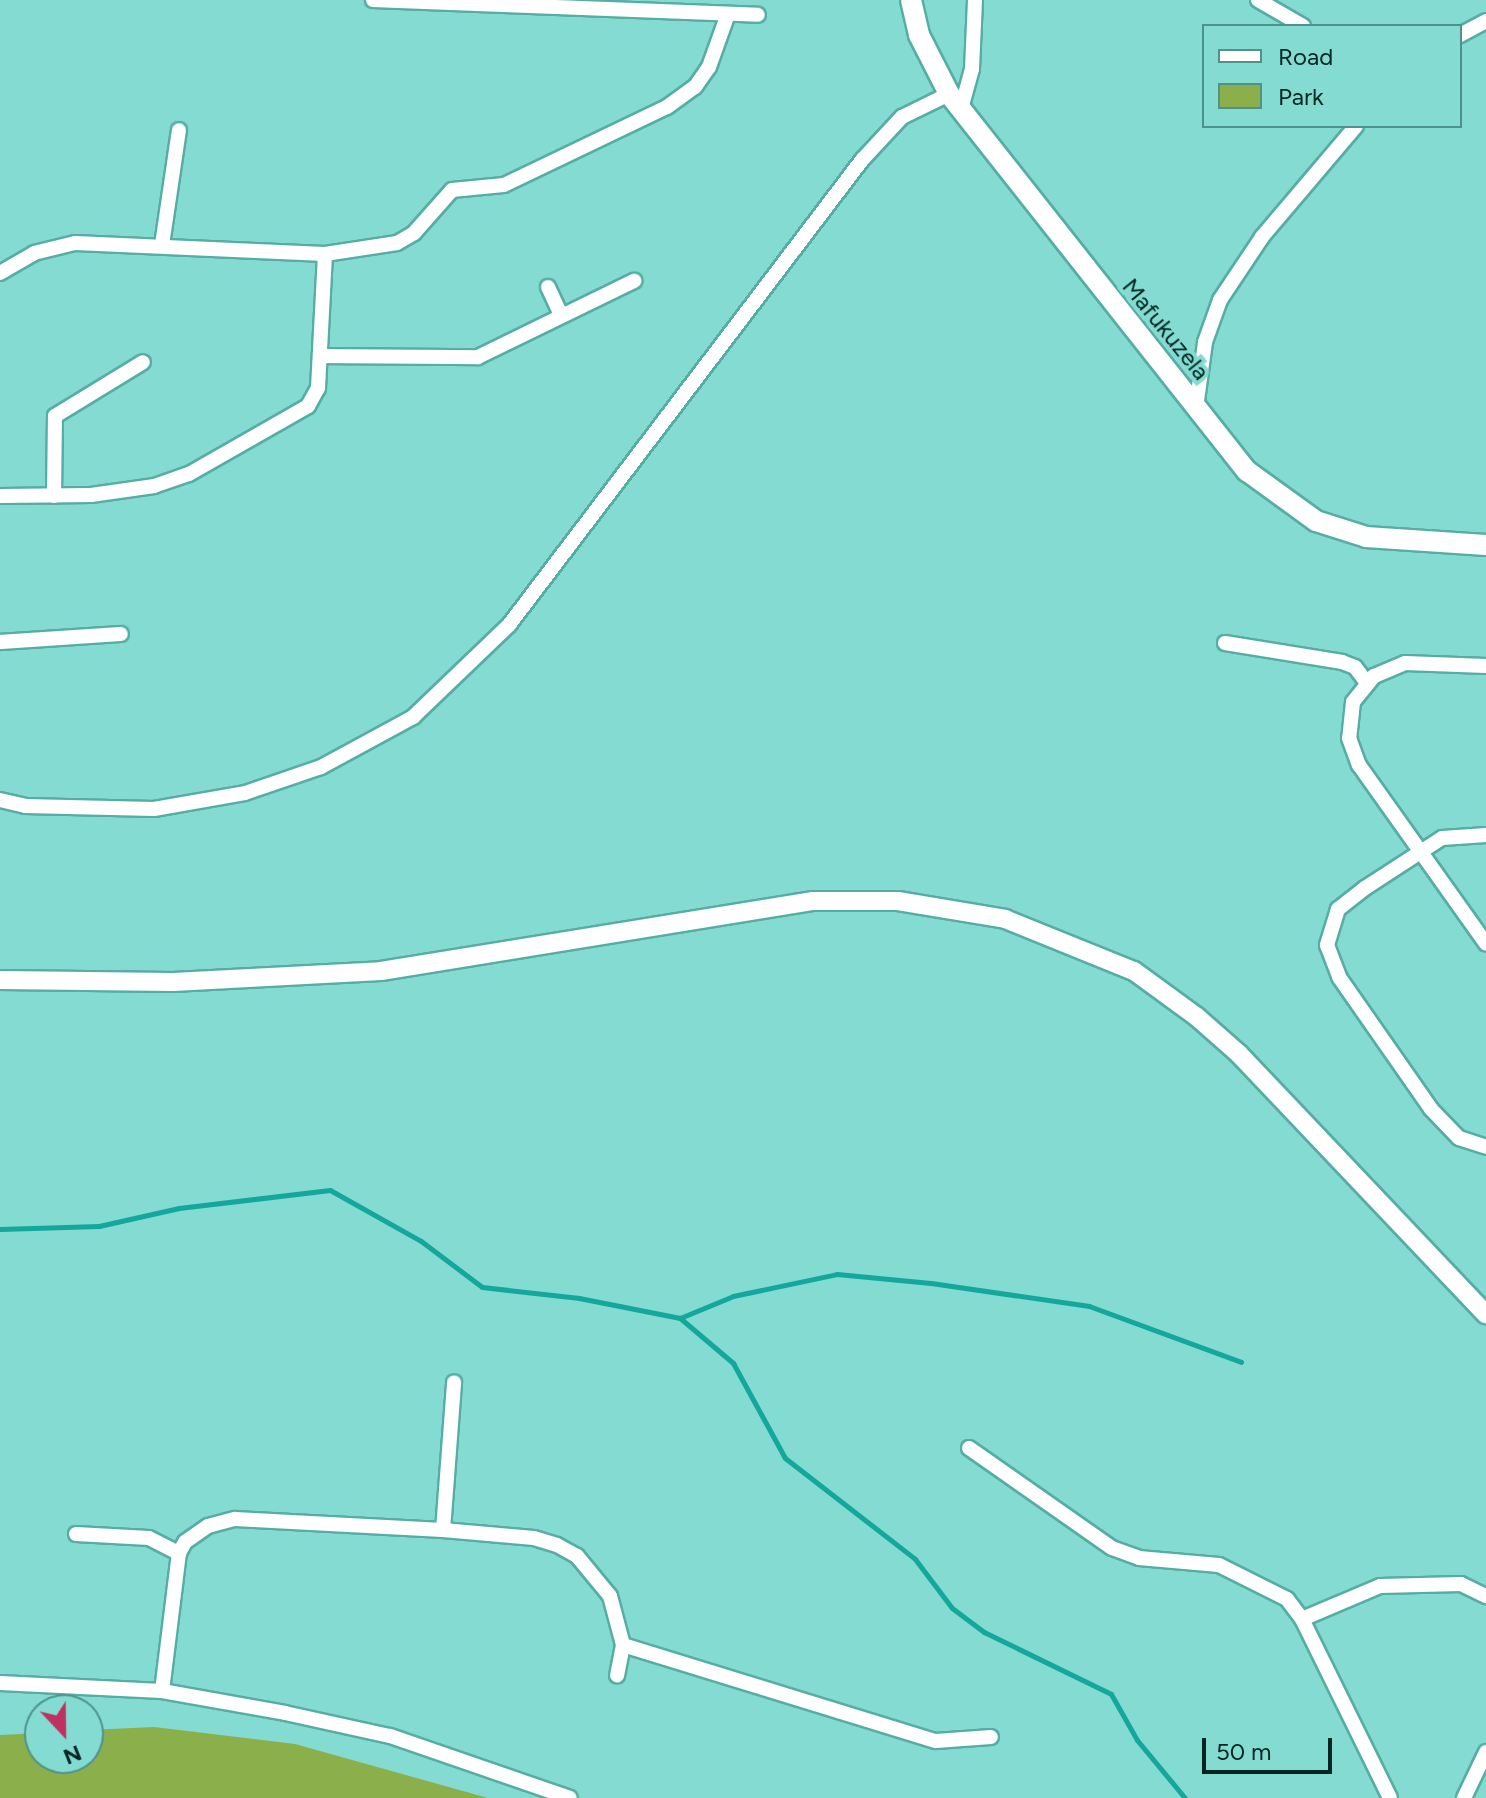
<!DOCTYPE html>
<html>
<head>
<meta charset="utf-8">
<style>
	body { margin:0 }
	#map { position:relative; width:1486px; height:1798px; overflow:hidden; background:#84dbd1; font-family:Figtree,sans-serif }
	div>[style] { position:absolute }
	.green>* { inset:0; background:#8bb04b }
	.stream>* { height:5px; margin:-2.5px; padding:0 2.5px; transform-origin:2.5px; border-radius:2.5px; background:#14a79c }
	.roads { filter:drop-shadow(2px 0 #56ada4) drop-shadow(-2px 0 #56ada4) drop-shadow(0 2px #56ada4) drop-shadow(0 -2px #56ada4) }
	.minor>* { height:14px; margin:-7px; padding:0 7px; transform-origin:7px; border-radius:7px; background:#fff }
	.tertiary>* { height:18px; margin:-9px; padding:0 9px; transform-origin:9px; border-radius:9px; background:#fff }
	.secondary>* { height:20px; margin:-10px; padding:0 10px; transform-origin:10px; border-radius:10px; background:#fff }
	span { translate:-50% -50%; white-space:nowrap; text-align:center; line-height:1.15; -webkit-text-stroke:8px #84dbd1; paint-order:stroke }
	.street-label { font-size:24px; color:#002522 }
	.legend { position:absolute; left:1202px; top:24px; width:260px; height:104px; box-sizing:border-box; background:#84dbd1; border:2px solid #4f928b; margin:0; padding:10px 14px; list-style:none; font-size:24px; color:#002522 }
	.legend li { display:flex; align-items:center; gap:16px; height:40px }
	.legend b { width:40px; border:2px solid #4f928b }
	.north { position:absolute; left:24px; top:1694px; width:80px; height:80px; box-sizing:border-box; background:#84dbd1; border:2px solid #4f928b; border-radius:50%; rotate:158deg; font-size:22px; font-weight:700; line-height:32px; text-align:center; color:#002522 }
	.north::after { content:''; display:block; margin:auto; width:28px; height:36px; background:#bf315f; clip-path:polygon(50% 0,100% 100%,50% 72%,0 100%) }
	.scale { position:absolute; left:1202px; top:1738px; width:130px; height:36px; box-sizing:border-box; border:4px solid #002522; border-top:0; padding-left:10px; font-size:24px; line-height:28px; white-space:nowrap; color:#002522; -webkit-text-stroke:6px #84dbd1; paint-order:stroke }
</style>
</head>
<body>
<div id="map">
	<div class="green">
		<i style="clip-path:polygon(154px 1727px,295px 1744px,488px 1798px,0 1798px,0 1735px,40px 1733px,40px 1758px,88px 1758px,88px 1730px)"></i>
	</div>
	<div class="stream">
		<i style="left:0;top:1229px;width:99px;rotate:-1.7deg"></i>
		<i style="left:99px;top:1226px;width:82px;rotate:-12.7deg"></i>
		<i style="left:179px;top:1208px;width:152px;rotate:-6.8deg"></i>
		<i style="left:330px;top:1190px;width:104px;rotate:29.3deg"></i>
		<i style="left:421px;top:1241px;width:76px;rotate:37deg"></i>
		<i style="left:482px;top:1287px;width:98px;rotate:6.5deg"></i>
		<i style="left:579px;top:1298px;width:103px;rotate:11.2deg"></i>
		<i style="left:680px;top:1318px;width:57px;rotate:-22.5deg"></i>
		<i style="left:733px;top:1296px;width:106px;rotate:-11.9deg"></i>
		<i style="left:837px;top:1274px;width:94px;rotate:5.5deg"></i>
		<i style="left:931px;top:1283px;width:160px;rotate:8.3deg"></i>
		<i style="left:1089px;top:1306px;width:162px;rotate:20.2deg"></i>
		<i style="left:680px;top:1318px;width:70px;rotate:40.3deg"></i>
		<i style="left:733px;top:1363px;width:108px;rotate:61.3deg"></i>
		<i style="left:785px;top:1458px;width:165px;rotate:37.8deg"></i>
		<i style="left:915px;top:1559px;width:61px;rotate:52.9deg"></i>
		<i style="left:952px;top:1608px;width:40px;rotate:37deg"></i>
		<i style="left:984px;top:1632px;width:141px;rotate:26deg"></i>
		<i style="left:1111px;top:1694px;width:53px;rotate:60.5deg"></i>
		<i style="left:1137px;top:1740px;width:75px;rotate:50.4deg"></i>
	</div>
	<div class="roads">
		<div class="minor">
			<i style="left:373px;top:0;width:385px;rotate:2.2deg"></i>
			<i style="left:1258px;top:0;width:52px;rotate:30deg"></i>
			<i style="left:1460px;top:35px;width:30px;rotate:-28deg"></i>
			<i style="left:961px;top:109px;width:41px;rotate:-74.6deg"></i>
			<i style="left:972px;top:69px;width:69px;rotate:-87.5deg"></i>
			<i style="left:162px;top:245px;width:116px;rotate:-81.6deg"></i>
			<i style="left:0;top:273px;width:39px;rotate:-30deg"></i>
			<i style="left:34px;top:253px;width:42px;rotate:-13.7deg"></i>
			<i style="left:75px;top:243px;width:250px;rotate:2.5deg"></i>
			<i style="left:325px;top:254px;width:73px;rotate:-8.7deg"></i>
			<i style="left:397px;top:243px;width:20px;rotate:-30deg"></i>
			<i style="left:414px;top:233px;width:57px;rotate:-48.5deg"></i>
			<i style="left:452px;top:190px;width:52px;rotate:-5.5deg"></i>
			<i style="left:504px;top:185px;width:181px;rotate:-25.6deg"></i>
			<i style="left:667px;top:107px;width:34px;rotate:-36deg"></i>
			<i style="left:695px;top:87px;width:24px;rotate:-55deg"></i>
			<i style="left:709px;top:67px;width:56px;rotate:-70.3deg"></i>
			<i style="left:548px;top:287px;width:31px;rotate:65deg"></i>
			<i style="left:322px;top:356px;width:156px;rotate:0.4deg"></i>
			<i style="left:478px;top:357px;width:174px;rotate:-26deg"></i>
			<i style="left:1196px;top:408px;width:67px;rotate:-82.2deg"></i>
			<i style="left:1205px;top:342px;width:45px;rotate:-70.3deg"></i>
			<i style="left:1220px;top:300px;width:76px;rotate:-56.3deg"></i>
			<i style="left:1262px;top:237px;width:145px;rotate:-49.7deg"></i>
			<i style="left:0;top:496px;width:91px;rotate:-0.6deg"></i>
			<i style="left:91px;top:495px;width:64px;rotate:-8.1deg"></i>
			<i style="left:154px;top:486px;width:37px;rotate:-19deg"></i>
			<i style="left:189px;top:474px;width:137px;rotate:-29.7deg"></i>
			<i style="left:308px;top:406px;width:21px;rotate:-61deg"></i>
			<i style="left:318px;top:388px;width:134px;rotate:-87deg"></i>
			<i style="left:54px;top:496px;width:80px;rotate:-89.3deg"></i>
			<i style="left:55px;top:416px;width:103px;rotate:-31.5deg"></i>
			<i style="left:0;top:642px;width:121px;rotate:-3.8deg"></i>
			<i style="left:1225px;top:643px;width:119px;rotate:9.2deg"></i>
			<i style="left:1342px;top:662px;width:14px;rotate:21deg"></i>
			<i style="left:1355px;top:667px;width:20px;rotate:53deg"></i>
			<i style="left:1486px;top:666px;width:81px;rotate:-177.9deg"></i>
			<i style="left:1405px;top:663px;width:34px;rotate:157deg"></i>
			<i style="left:1374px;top:676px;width:33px;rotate:129deg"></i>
			<i style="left:1353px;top:702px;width:36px;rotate:96deg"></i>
			<i style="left:1349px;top:738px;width:29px;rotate:70deg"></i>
			<i style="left:1359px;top:765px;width:219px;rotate:54.6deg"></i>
			<i style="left:0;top:800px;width:26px;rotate:13deg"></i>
			<i style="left:25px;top:806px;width:129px;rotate:1.3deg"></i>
			<i style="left:154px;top:809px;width:92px;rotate:-10deg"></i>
			<i style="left:245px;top:793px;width:80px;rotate:-18.9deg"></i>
			<i style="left:321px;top:767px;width:105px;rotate:-28.5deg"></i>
			<i style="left:413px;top:717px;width:133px;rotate:-43.8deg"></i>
			<i style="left:509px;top:625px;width:584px;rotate:-52.8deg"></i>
			<i style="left:862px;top:160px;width:59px;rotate:-47.1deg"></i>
			<i style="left:902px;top:117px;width:52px;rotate:-26.1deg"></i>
			<i style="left:1486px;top:835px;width:44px;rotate:176.1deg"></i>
			<i style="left:1442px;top:838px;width:92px;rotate:147deg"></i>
			<i style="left:1365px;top:888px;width:34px;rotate:142deg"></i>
			<i style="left:1338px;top:909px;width:38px;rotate:107deg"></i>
			<i style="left:1327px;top:945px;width:34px;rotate:69deg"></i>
			<i style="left:1339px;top:977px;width:161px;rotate:55.1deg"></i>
			<i style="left:1431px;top:1109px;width:40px;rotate:46deg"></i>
			<i style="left:1459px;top:1138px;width:28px;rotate:18deg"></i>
			<i style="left:969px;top:1448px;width:174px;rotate:35deg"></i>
			<i style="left:1112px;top:1548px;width:29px;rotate:20deg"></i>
			<i style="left:1139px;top:1558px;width:80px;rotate:5deg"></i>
			<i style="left:1219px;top:1565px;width:76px;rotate:26.6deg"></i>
			<i style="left:1287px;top:1599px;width:25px;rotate:53deg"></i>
			<i style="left:1302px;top:1619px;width:199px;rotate:63.8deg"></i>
			<i style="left:443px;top:1530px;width:148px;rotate:-85.7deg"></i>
			<i style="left:76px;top:1534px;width:73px;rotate:3.1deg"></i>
			<i style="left:149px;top:1538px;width:34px;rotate:27deg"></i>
			<i style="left:1302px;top:1619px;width:85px;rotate:-22.9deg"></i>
			<i style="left:1380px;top:1586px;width:81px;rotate:-1.4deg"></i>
			<i style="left:1461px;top:1584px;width:28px;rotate:26deg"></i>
			<i style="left:623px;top:1645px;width:327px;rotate:17.1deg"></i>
			<i style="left:936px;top:1741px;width:55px;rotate:-4.2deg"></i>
			<i style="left:0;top:1683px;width:162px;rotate:2.8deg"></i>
			<i style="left:162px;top:1691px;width:125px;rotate:10.1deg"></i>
			<i style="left:285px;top:1713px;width:107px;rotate:12.4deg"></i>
			<i style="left:390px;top:1736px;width:190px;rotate:19deg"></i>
			<i style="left:162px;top:1691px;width:139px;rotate:-83deg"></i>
			<i style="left:179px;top:1553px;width:13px;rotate:-61deg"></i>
			<i style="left:185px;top:1542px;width:28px;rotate:-35deg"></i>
			<i style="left:208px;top:1526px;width:28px;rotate:-15deg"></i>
			<i style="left:235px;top:1519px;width:208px;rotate:3deg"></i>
			<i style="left:443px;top:1530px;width:91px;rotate:5deg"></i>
			<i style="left:534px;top:1538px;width:24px;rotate:17deg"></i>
			<i style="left:557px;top:1545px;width:23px;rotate:29deg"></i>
			<i style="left:577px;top:1556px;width:52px;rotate:50.5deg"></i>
			<i style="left:610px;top:1596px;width:51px;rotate:75.1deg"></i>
			<i style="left:623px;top:1645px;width:31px;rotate:101deg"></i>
			<i style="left:1464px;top:1798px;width:51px;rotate:-64.4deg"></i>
		</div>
		<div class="tertiary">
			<i style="left:0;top:980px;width:173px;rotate:0.7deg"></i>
			<i style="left:173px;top:982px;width:208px;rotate:-3deg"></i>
			<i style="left:381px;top:971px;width:438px;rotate:-9.2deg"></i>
			<i style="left:813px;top:901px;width:85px"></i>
			<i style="left:898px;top:901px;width:109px;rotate:9.5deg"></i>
			<i style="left:1005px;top:919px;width:139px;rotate:22deg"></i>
			<i style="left:1134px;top:971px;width:78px;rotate:36.1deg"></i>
			<i style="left:1197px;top:1017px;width:56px;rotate:41.4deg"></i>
			<i style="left:1239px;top:1054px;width:359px;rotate:46.5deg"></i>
		</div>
		<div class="secondary">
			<i style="left:911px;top:0;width:36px;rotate:77deg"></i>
			<i style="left:919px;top:35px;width:66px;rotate:63deg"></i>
			<i style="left:949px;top:94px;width:481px;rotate:51.7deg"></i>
			<i style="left:1247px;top:471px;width:85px;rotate:35.9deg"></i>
			<i style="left:1316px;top:521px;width:52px;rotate:17.7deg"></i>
			<i style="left:1366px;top:537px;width:120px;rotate:3.8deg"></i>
		</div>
	</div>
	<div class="street-label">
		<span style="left:1166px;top:329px;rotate:51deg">Mafukuzela</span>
	</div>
	<ul class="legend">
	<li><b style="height:10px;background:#fff"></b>Road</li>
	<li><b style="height:22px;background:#8bb04b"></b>Park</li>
	</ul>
	<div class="north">N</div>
	<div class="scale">50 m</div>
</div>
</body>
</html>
